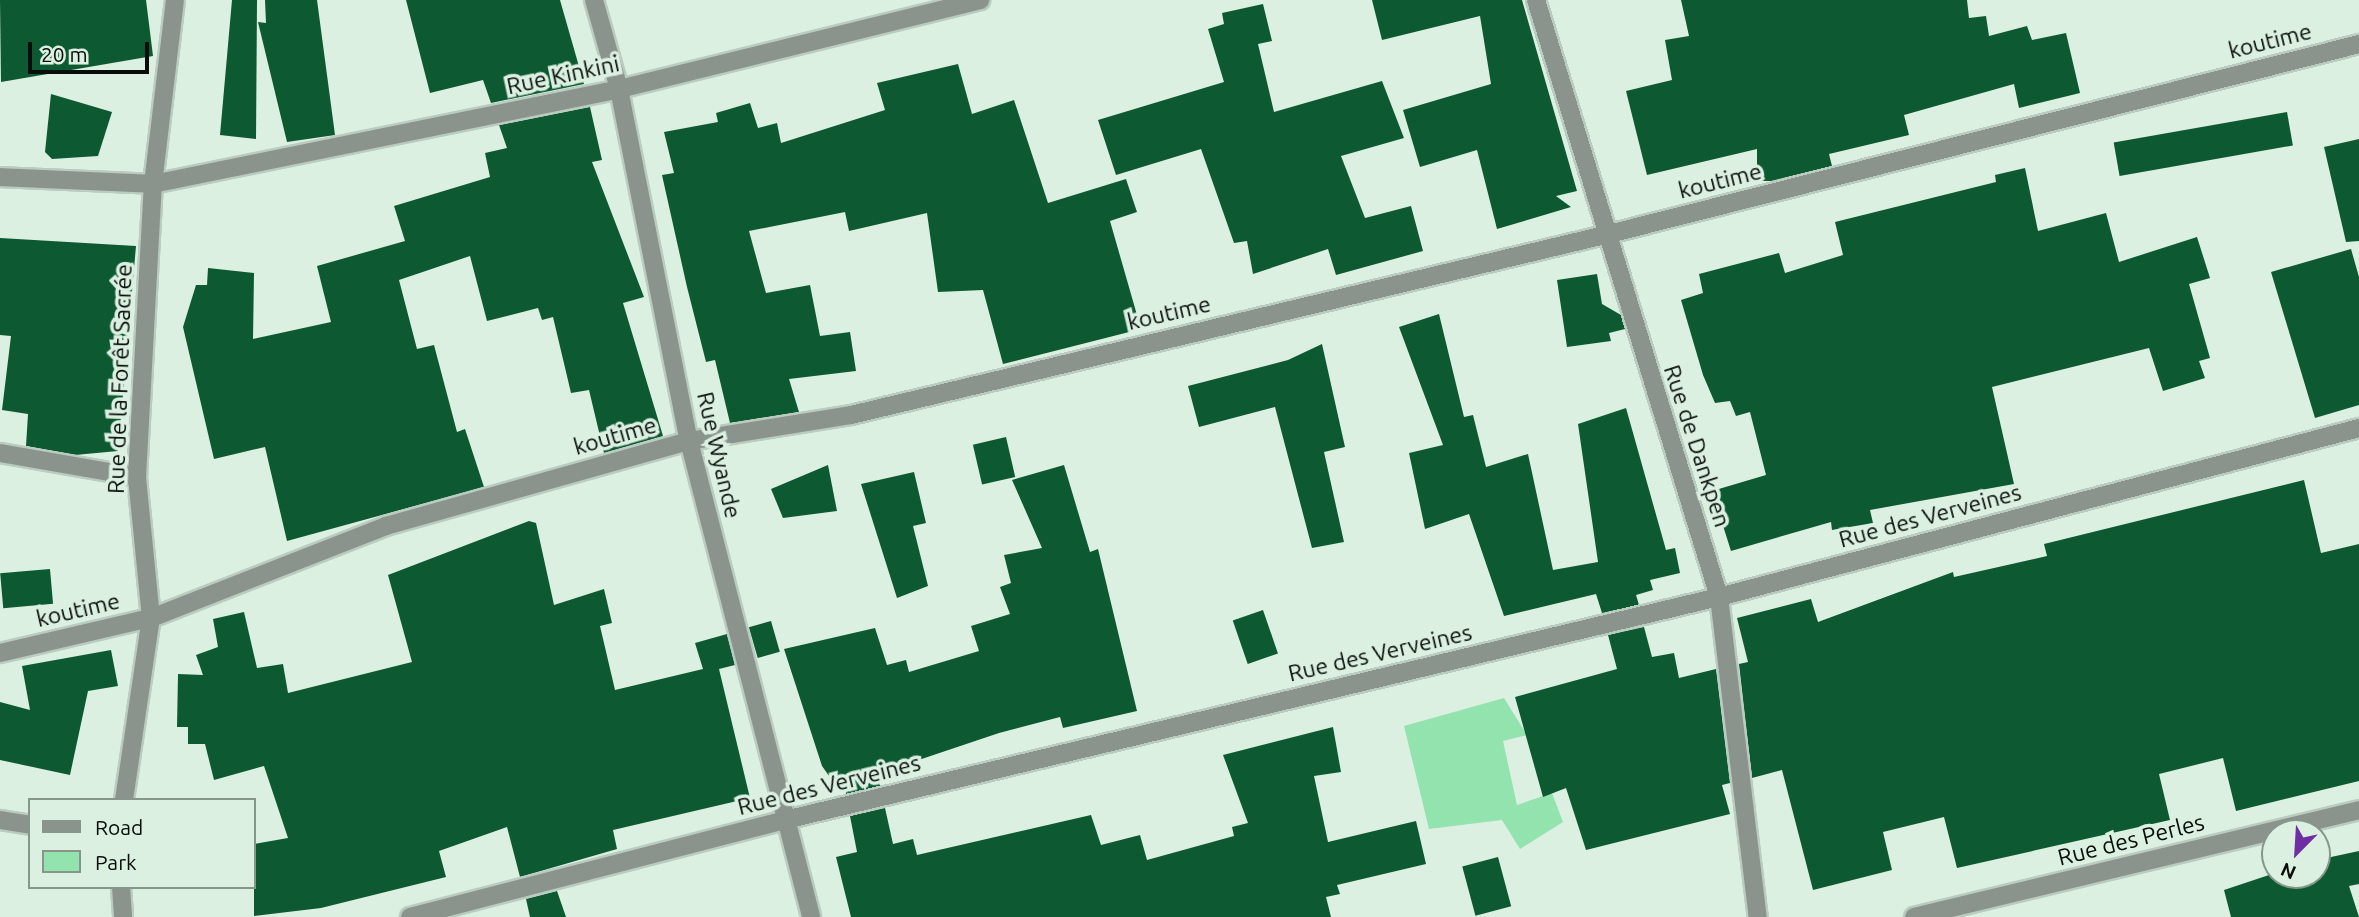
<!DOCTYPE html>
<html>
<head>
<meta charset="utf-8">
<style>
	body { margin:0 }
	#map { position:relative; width:2359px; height:917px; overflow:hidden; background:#dcf0e2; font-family:Ubuntu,sans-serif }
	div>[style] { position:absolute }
	.green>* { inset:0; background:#93e3af }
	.building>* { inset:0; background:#0d5932; transform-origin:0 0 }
	.roads { filter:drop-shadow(2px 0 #baccbf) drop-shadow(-2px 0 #baccbf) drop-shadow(0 2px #baccbf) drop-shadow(0 -2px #baccbf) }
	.minor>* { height:18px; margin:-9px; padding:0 9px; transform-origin:9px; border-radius:9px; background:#8b938d }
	span { translate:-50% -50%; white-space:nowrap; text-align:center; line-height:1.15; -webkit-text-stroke:7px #dcf0e2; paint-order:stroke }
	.street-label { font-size:23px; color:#070e09 }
	.legend { position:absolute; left:28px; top:798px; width:228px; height:91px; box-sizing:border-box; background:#dcf0e2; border:2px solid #87968b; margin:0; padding:9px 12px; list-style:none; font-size:21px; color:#070e09 }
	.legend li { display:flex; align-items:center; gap:14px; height:35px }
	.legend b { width:35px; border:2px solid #87968b }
	.north { position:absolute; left:2261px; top:819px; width:70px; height:70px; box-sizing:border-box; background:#dcf0e2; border:2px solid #87968b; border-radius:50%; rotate:204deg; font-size:19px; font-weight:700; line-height:28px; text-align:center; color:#070e09 }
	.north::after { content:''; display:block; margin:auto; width:24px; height:32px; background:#6e2fa4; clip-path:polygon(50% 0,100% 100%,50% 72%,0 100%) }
	.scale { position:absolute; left:28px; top:42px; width:121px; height:32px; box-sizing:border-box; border:4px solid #070e09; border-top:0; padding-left:9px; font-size:21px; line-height:24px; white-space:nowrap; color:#070e09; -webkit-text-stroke:5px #dcf0e2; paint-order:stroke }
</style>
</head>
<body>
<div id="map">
	<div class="green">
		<i style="clip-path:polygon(1504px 698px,1527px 735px,1503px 741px,1517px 805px,1552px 793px,1563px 822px,1520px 849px,1502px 820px,1429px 829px,1404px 726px)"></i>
	</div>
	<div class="building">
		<i style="clip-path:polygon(0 0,146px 0,153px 56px,1px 82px)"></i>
		<i style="clip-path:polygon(232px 0,257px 0,256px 139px,220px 135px)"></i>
		<i style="clip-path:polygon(265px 0,317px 0,335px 135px,287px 142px,258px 22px,266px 23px)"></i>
		<i style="clip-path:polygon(406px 0,560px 0,584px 84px,491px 103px,483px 80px,430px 93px)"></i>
		<i style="clip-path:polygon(1372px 0,1522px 0,1577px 191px,1556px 196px,1571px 207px,1497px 229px,1477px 150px,1420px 167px,1403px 110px,1491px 84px,1480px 16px,1382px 40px)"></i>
		<i style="clip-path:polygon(1681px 0,1967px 0,1969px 18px,1986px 16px,1989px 36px,2027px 26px,2032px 40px,2066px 33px,2080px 93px,2019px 108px,2014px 84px,1904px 115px,1909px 135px,1829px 154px,1832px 166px,1771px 181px,1757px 181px,1757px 149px,1647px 175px,1626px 91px,1672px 80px,1665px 40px,1689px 36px)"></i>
		<i style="clip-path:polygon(1263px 4px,1272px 41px,1258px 44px,1274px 112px,1382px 81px,1404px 138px,1341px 156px,1365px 218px,1411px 206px,1423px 251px,1336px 275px,1328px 249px,1253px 274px,1247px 241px,1234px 243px,1201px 149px,1116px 175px,1098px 120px,1224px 82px,1208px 29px,1224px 24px,1222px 13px)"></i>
		<i style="clip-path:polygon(958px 64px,972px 114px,1014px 100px,1048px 203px,1126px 179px,1137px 212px,1110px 221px,1141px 329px,1003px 364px,983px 290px,938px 292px,927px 213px,849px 231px,845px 212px,749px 231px,766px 293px,810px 285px,820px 336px,850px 332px,856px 371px,789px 379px,799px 412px,730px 423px,715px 360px,706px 362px,687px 287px,662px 175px,674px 173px,664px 132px,718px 122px,716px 113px,750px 103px,758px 128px,777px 123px,781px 143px,885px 110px,877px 83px)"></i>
		<i style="clip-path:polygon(51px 94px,112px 112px,98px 156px,52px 159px,45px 152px)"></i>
		<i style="clip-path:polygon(590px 107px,602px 160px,592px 162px,644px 297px,623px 303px,663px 436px,604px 453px,589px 390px,571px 393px,553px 317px,542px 320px,538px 308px,487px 321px,470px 256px,399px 280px,417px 349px,434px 345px,457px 432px,465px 429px,484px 487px,287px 541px,265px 447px,214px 459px,183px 327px,196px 285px,207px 285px,208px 268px,254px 273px,253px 339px,331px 322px,317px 266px,405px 241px,394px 206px,490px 177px,485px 153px,507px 148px,499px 125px)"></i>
		<i style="left:2287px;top:112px;width:34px;height:176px;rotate:80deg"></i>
		<i style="clip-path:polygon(2359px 139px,2359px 241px,2346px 242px,2324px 147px)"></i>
		<i style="clip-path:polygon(2025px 168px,2038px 231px,2106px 213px,2119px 262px,2197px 237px,2210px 278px,2189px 284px,2210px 358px,2199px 361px,2205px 378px,2163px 391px,2149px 348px,1992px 387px,2014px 484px,1870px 510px,1873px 523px,1832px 530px,1831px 522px,1731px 551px,1712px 491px,1766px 475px,1750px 412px,1736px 416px,1730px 401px,1715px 403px,1703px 375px,1681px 300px,1703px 293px,1699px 274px,1779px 253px,1785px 273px,1843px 255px,1835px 222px,1996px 182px,1995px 175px)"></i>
		<i style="clip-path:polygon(0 238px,136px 246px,118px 451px,75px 455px,26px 446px,28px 414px,2px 410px,11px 336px,0 335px)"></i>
		<i style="clip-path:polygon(2351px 249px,2359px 277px,2359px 405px,2315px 418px,2271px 272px)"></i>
		<i style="clip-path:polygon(1597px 274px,1602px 304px,1621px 315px,1625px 329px,1609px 333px,1611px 341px,1567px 347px,1557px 280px)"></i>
		<i style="clip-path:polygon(1439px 314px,1464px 417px,1473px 415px,1486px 467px,1528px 454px,1553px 570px,1598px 562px,1578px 424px,1626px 408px,1666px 550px,1675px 548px,1680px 573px,1650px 580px,1653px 590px,1636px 595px,1639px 605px,1602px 613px,1596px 594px,1504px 616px,1469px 514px,1425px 529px,1409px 453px,1443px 445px,1399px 327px)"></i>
		<i style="clip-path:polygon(1322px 344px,1345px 447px,1324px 452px,1344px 542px,1312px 548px,1275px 407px,1199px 427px,1188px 386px,1288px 360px)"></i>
		<i style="left:1006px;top:437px;width:41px;height:34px;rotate:77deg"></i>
		<i style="clip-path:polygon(828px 465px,837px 511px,783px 518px,771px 489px)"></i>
		<i style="clip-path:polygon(1064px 465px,1090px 552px,1098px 549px,1137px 711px,1063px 728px,1060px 717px,999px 733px,877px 774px,880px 786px,846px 794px,843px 779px,834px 783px,822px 766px,784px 649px,875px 628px,887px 665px,906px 660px,909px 672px,979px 651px,971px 626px,1010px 614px,1000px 587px,1011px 583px,1004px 555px,1042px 548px,1012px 480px)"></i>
		<i style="clip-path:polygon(914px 472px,926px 523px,913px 526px,928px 586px,897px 598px,861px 484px)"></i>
		<i style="clip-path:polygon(2304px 480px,2321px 553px,2359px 544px,2359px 781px,2236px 811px,2223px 758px,2159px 774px,2170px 820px,1957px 868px,1944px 817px,1883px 832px,1892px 870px,1813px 890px,1782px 770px,1752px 778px,1739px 664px,1748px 662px,1737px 618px,1811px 599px,1818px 622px,1953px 572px,1954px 577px,2047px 556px,2044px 544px)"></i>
		<i style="clip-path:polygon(529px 521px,536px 523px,554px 605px,604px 589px,612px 623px,600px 626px,615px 690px,703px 669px,695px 643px,727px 634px,735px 665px,719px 669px,750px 798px,613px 830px,617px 849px,520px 877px,507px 827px,439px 851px,446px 877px,321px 908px,254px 916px,254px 844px,288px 838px,264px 766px,214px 780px,205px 744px,188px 744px,188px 727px,177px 727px,178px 674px,203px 675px,196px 655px,218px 647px,213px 619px,244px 612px,257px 668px,283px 664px,288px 693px,412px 662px,388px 575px)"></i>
		<i style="left:50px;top:569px;width:35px;height:50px;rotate:85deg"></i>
		<i style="left:1263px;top:610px;width:46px;height:32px;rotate:71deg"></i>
		<i style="left:771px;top:621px;width:32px;height:23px;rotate:74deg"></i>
		<i style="clip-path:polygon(1644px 627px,1652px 657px,1674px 653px,1679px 678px,1716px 669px,1730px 783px,1722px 785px,1730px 814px,1586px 850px,1566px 788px,1543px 797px,1515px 697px,1617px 669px,1608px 635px)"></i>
		<i style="clip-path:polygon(111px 650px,118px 686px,88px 691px,70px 775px,0 760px,0 702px,30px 710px,22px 666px)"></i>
		<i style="clip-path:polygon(1333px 727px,1341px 772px,1314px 776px,1328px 842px,1416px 821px,1426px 864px,1337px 885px,1340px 894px,1326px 897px,1331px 917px,851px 917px,836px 857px,857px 852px,850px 816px,885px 808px,893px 844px,913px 839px,917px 855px,1091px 815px,1101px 845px,1140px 835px,1147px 860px,1234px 836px,1232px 827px,1248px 823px,1223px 755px)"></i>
		<i style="clip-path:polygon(2359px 851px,2359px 884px,2349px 886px,2359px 917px,2231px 917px,2224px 890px,2275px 873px,2317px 875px,2317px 860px)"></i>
		<i style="left:1498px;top:857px;width:51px;height:37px;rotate:75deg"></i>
		<i style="clip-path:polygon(557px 891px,566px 917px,530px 917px,526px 899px)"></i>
	</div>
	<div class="roads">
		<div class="minor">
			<i style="left:594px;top:0;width:92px;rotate:74.3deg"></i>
			<i style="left:619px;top:89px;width:359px;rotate:78.8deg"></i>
			<i style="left:689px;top:441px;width:491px;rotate:75.6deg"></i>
			<i style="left:1536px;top:0;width:624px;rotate:72.96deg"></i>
			<i style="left:1719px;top:597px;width:322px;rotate:83.1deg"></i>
			<i style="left:0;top:177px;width:153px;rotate:2.6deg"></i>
			<i style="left:153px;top:184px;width:476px;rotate:-11.5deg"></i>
			<i style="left:619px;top:89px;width:372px;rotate:-13.8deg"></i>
			<i style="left:0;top:453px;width:139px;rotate:9.9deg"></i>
			<i style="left:0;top:653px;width:155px;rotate:-13.1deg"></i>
			<i style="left:151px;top:618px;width:252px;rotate:-21.4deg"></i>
			<i style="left:386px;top:526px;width:315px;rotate:-15.7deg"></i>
			<i style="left:689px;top:441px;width:164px;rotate:-9.1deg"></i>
			<i style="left:851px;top:415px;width:775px;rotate:-13.43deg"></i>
			<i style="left:1605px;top:235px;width:778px;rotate:-14.21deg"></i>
			<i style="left:124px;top:800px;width:184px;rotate:-81.6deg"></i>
			<i style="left:151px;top:618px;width:142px;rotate:-95.7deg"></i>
			<i style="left:137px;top:477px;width:293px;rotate:-86.9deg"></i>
			<i style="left:153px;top:184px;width:185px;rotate:-83.2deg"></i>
			<i style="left:0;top:820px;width:30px;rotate:9deg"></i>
			<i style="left:121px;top:887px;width:30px;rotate:86deg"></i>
			<i style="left:410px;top:917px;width:387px;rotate:-14.5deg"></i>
			<i style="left:785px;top:820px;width:960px;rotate:-13.43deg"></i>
			<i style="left:1719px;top:597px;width:662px;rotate:-14.79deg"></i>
			<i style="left:1914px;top:917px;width:458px;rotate:-13.5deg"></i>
		</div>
	</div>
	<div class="street-label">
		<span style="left:2270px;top:41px;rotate:-14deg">koutime</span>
		<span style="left:563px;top:75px;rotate:-12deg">Rue Kinkini</span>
		<span style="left:1720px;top:181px;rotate:-14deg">koutime</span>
		<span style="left:1169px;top:313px;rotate:-13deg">koutime</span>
		<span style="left:120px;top:379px;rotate:-88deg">Rue de la Forêt Sacrée</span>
		<span style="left:615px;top:436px;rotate:-16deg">koutime</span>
		<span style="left:1697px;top:446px;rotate:72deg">Rue de Dankpen</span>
		<span style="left:719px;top:455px;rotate:77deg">Rue Wyande</span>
		<span style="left:1930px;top:516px;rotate:-15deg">Rue des Verveines</span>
		<span style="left:78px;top:610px;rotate:-13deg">koutime</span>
		<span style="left:1380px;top:653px;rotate:-13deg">Rue des Verveines</span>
		<span style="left:829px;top:785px;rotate:-14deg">Rue des Verveines</span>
		<span style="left:2131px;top:840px;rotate:-14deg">Rue des Perles</span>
	</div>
	<ul class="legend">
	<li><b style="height:9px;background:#8b938d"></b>Road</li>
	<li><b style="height:19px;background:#93e3af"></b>Park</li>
	</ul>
	<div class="north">N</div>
	<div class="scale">20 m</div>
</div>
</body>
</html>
